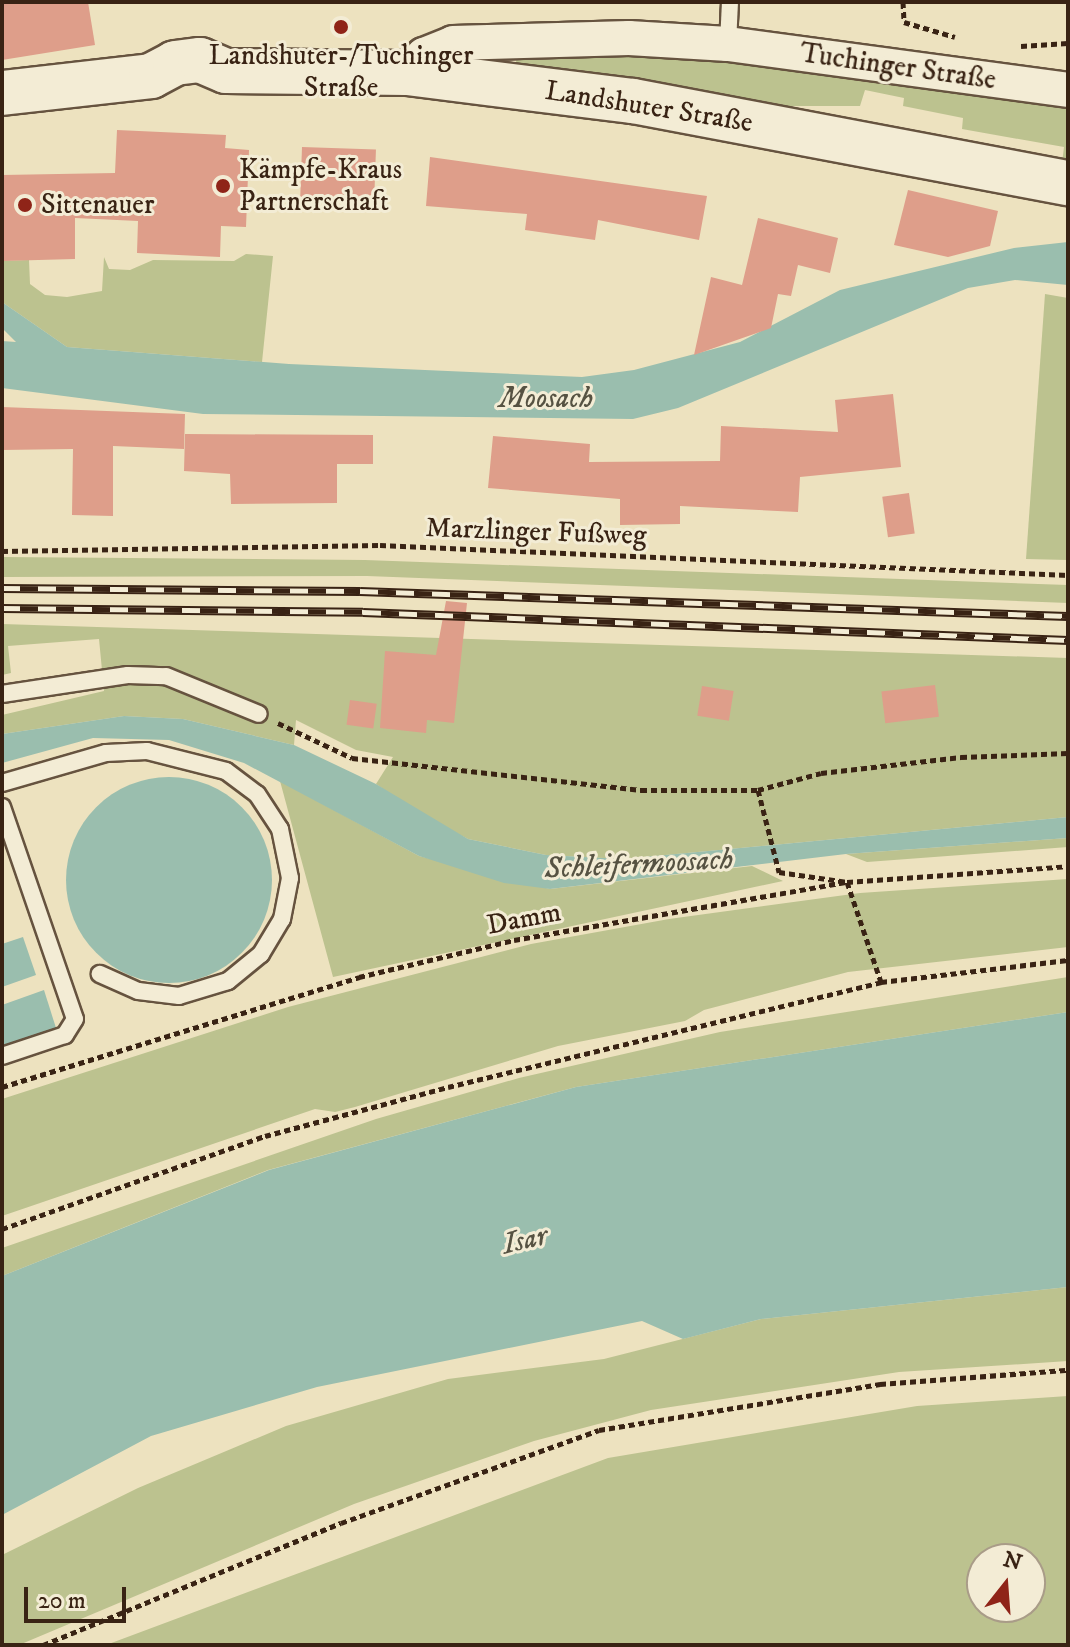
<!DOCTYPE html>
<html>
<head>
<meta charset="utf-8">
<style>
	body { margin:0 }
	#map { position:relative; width:1070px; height:1647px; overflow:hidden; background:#ede2bf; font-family:"IM FELL DW Pica",serif }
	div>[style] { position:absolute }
	.green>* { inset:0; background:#bcc28f }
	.water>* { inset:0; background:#9abeae }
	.round { border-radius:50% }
	.building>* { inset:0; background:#de9e8a; transform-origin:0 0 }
	.path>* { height:5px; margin-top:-2.5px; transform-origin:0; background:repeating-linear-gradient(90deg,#392314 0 6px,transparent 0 10px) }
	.roads { filter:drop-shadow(2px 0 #66533f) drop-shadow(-2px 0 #66533f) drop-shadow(0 2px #66533f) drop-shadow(0 -2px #66533f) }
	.lane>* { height:16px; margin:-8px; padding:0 8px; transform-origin:8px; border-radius:8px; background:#f3ecd5 }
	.street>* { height:34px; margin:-17px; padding:0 17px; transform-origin:17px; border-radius:17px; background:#f3ecd5 }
	.secondary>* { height:44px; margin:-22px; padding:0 22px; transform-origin:22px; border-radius:22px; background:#f3ecd5 }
	.rail>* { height:9px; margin-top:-4.5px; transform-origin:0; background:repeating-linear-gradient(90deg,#f3ecd5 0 18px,#392314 0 36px); box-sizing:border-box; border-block:2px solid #392314 }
	.dots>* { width:22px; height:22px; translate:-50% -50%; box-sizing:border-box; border:4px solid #f3ecd5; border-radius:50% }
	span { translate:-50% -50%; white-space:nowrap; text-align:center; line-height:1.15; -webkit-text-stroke:6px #f3ecd5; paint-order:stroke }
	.poi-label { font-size:28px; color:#392314 }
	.left { translate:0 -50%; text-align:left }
	.street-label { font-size:28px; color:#392314 }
	.water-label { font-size:30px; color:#565242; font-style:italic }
	.frame { position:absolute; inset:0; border:4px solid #392314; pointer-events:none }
	.north { position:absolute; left:966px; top:1543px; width:80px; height:80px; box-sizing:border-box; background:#f3ecd5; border:2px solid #a99c88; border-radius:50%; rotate:17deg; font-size:22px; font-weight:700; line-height:32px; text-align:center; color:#392314 }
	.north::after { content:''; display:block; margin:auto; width:28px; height:36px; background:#8f2418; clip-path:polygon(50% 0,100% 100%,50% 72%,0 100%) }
	.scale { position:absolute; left:24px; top:1587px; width:102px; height:36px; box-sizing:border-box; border:4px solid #392314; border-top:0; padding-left:10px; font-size:24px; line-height:28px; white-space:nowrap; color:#392314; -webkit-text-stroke:6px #f3ecd5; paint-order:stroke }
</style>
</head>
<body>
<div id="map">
	<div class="green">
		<i style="clip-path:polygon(517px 50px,724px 59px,1068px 105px,1068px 164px,1062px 163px,1064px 147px,962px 129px,963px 118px,903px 106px,904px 98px,865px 90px,860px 106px,773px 106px,516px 63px)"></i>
		<i style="clip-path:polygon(246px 254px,273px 256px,262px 362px,67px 347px,2px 302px,2px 261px,29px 260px,30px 284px,45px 295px,67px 297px,102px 291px,104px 257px,109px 269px,130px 270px,153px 260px,234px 261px)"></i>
		<i style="clip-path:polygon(1045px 294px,1068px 298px,1068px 560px,1026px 559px)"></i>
		<i style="clip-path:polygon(2px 557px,365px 560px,1068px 585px,1068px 603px,367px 576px,2px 577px)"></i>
		<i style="clip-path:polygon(2px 624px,1068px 658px,1068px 817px,623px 859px,546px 855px,468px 839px,418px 813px,376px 784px,393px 757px,356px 750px,296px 720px,294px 745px,183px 719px,124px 716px,2px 734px,2px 715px,104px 691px,99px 639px,8px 646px,11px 673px,2px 675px)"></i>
		<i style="clip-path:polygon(280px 781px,419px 856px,550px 889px,752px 866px,783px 881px,333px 977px)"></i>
		<i style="clip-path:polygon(1068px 838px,1068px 847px,867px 862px,846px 854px)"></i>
		<i style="clip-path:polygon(1068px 879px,1068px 947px,848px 972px,704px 1010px,685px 1021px,558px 1046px,355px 1107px,335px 1112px,315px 1109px,2px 1216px,2px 1099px,288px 1007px,531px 944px,669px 919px,860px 893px)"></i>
		<i style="clip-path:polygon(1068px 977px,1068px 1012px,576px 1087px,268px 1170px,2px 1276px,2px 1248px,376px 1119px,519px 1078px,720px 1032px)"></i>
		<i style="clip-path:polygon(1068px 1287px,1068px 1361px,899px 1372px,651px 1410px,534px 1441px,354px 1504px,19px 1645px,2px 1645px,2px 1555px,138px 1488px,286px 1426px,448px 1379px,604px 1359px,761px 1319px)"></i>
		<i style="clip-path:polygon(evenodd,1068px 1396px,1068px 1645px,106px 1645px,608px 1458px,917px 1406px,1068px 1396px,982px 1559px,1030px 1559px,1030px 1607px,982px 1607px,982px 1559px)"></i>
	</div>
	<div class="water">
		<i style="clip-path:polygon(1068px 242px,1068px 285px,1015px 280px,968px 288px,678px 408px,633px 419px,203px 414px,2px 388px,2px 341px,16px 342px,2px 328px,2px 302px,67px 347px,289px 364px,582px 377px,634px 370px,740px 342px,840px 290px,1014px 248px)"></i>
		<i style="clip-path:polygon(124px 716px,183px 719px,294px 745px,376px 784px,468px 839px,546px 855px,623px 859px,1068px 817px,1068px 838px,846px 854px,550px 889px,504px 883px,419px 856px,244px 763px,169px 740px,93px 738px,2px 763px,2px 734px)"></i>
		<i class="round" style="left:66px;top:777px;width:206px;height:206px"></i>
		<i style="clip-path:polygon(23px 937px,36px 975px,2px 987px,2px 944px)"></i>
		<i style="clip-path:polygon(44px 990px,56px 1028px,2px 1046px,2px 1005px)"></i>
		<i style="clip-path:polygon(1068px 1012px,1068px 1287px,761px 1319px,683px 1339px,642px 1321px,317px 1387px,151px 1436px,2px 1515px,2px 1276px,269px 1170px,576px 1087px)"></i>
	</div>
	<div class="building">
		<i style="clip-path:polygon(2px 2px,88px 2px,95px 45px,2px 60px)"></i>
		<i style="clip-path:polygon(117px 130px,226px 135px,225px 148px,249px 150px,246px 227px,221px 226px,220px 257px,137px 253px,138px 221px,75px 218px,75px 259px,2px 261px,2px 175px,115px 173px)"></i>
		<i style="left:302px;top:147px;width:74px;height:52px;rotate:2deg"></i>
		<i style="clip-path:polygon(430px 157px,707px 196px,699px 240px,598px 220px,595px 240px,525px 230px,527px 214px,426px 206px)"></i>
		<i style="clip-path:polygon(908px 190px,998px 211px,990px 246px,948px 257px,894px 245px)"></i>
		<i style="clip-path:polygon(758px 218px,838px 238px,830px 273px,798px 265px,791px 296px,778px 294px,771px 328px,694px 355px,711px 277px,742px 285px)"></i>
		<i style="clip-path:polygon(893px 394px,901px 467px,800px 477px,798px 512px,680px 506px,680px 524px,620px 525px,620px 499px,488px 488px,493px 436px,590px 444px,589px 462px,720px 461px,721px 426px,838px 432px,835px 400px)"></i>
		<i style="clip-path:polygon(2px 407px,185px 414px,184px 449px,113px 446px,113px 516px,72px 515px,73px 449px,2px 450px)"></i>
		<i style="clip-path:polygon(185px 434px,373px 435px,373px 464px,337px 464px,337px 503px,231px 504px,230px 474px,184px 471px)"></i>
		<i style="left:909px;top:493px;width:41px;height:27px;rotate:82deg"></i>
		<i style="clip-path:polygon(446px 601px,467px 603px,454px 723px,427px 720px,426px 733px,380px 728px,385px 651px,436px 655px)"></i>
		<i style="left:935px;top:685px;width:32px;height:54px;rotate:83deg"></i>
		<i style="left:702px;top:686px;width:32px;height:30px;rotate:9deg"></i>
		<i style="left:350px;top:700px;width:27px;height:25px;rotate:8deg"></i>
	</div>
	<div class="path">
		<i style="left:903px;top:2px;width:20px;rotate:87deg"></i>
		<i style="left:904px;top:22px;width:53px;rotate:16.4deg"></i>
		<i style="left:1021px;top:46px;width:47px;rotate:-3.7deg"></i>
		<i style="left:2px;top:551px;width:378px;rotate:-0.9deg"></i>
		<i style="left:380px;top:545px;width:689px;rotate:2.5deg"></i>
		<i style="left:278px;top:723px;width:82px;rotate:25.3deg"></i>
		<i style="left:352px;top:758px;width:291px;rotate:6.3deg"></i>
		<i style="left:641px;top:790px;width:117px"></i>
		<i style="left:758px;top:790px;width:65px;rotate:-15.1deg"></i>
		<i style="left:821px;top:773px;width:141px;rotate:-6.5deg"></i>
		<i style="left:961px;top:757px;width:107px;rotate:-2.1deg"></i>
		<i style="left:758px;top:790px;width:85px;rotate:75.6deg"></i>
		<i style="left:779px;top:872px;width:69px;rotate:8.4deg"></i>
		<i style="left:847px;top:882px;width:106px;rotate:71.2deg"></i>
		<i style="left:2px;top:1087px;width:374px;rotate:-17.1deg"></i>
		<i style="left:359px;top:977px;width:159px;rotate:-13.4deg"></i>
		<i style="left:514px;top:940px;width:338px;rotate:-9.9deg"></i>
		<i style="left:847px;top:882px;width:222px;rotate:-4.1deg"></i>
		<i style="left:2px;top:1229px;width:279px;rotate:-19.5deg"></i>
		<i style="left:265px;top:1136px;width:189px;rotate:-15deg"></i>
		<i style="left:448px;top:1087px;width:446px;rotate:-13.6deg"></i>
		<i style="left:881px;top:982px;width:188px;rotate:-6.7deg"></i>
		<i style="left:43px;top:1645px;width:322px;rotate:-22.3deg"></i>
		<i style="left:341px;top:1523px;width:274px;rotate:-19.8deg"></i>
		<i style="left:599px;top:1430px;width:285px;rotate:-9.3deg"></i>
		<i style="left:880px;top:1384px;width:189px;rotate:-4.3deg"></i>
	</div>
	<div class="roads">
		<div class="lane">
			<i style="left:728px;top:44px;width:42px;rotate:-87.3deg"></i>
			<i style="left:2px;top:694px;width:127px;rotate:-8.6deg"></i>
			<i style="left:128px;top:675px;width:38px;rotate:2deg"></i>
			<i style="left:166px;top:676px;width:100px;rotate:22.2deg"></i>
			<i style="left:2px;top:783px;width:108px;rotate:-16.1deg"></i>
			<i style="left:106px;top:753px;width:41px;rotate:-2.8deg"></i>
			<i style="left:147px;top:751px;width:81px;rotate:14.2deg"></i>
			<i style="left:226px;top:771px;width:39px;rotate:37deg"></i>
			<i style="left:257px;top:794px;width:42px;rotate:56.7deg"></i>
			<i style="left:280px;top:829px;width:50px;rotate:78.5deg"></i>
			<i style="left:290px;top:878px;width:42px;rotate:101deg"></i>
			<i style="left:282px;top:919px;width:41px;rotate:121deg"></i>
			<i style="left:261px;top:954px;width:43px;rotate:140.7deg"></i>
			<i style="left:228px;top:981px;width:51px;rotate:163deg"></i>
			<i style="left:179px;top:996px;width:41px;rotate:-173deg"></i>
			<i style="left:138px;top:991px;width:42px;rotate:-155.9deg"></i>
			<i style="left:2px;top:807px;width:224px;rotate:71deg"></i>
			<i style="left:75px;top:1019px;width:19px;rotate:122deg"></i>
			<i style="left:65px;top:1035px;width:66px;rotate:161.6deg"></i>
		</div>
		<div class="street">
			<i style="left:407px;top:73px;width:25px;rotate:-47deg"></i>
			<i style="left:424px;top:55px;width:31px;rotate:-22deg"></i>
			<i style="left:453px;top:43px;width:176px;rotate:-1.6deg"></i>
			<i style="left:629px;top:38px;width:99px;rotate:3.5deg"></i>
			<i style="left:728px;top:44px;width:343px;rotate:7.7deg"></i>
		</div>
		<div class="secondary">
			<i style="left:2px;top:93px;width:150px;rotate:-6.5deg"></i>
			<i style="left:151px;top:76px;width:27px;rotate:-28deg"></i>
			<i style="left:175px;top:63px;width:25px;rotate:-7deg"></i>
			<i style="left:200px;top:60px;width:28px;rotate:23deg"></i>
			<i style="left:226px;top:71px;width:181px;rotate:0.6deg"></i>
			<i style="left:407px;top:73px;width:228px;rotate:7.1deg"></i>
			<i style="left:633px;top:101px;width:443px;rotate:10.7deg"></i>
		</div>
	</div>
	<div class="rail">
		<i style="left:2px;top:588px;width:358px;rotate:0.5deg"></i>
		<i style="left:360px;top:591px;width:708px;rotate:2.02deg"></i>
		<i style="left:2px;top:608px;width:361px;rotate:0.6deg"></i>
		<i style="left:363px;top:612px;width:706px;rotate:2.27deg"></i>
	</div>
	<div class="dots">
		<i style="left:341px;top:27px;background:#8f2418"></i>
		<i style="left:223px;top:186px;background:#8f2418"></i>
		<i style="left:25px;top:205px;background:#8f2418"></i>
	</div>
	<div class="poi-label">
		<span style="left:341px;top:72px">Landshuter-/Tuchinger<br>Straße</span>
		<span class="left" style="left:239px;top:186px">Kämpfe-Kraus<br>Partnerschaft</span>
		<span class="left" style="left:41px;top:205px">Sittenauer</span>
	</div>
	<div class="street-label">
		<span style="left:898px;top:67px;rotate:8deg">Tuchinger Straße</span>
		<span style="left:649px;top:107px;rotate:9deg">Landshuter Straße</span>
		<span style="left:536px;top:532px;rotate:2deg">Marzlinger Fußweg</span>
		<span style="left:524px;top:919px;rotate:-11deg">Damm</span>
	</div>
	<div class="water-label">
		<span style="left:546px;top:399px">Moosach</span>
		<span style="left:639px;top:865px;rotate:-3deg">Schleifermoosach</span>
		<span style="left:525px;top:1241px;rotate:-13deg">Isar</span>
	</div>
	<div class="frame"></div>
	<div class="north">N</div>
	<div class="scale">20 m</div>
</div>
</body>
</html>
